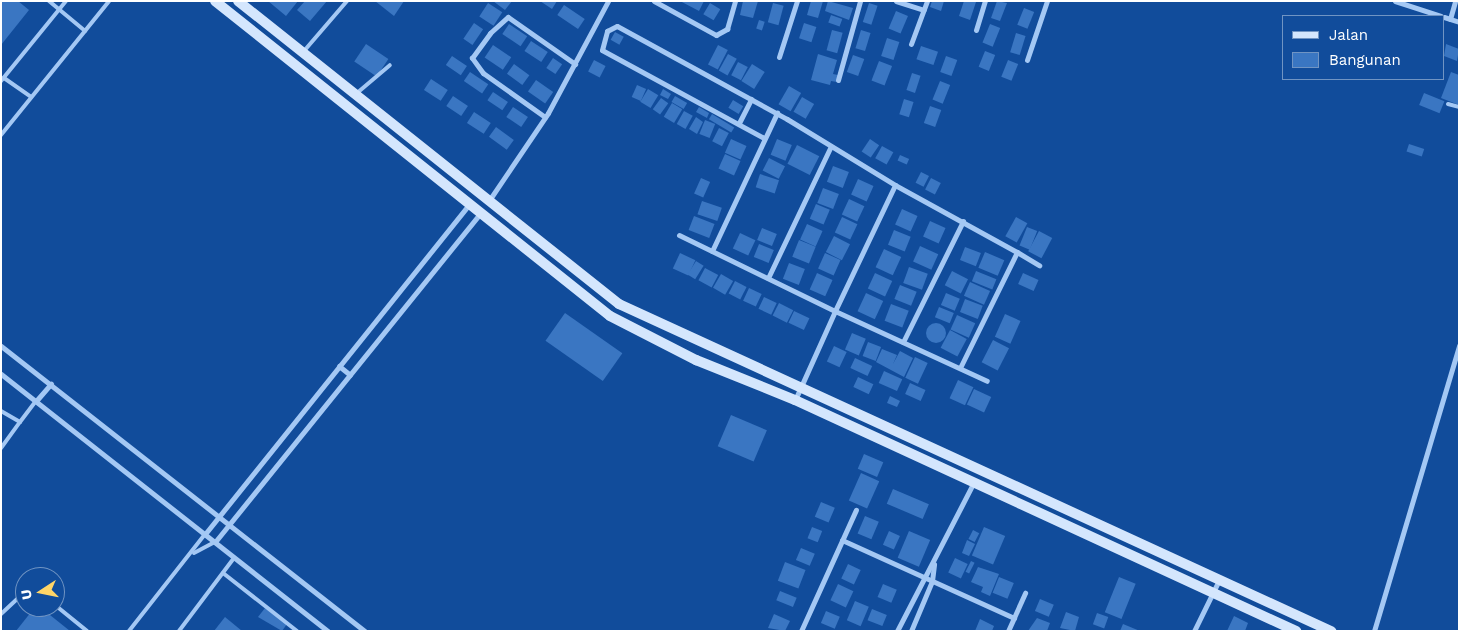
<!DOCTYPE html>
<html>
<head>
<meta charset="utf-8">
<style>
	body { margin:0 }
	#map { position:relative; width:1460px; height:632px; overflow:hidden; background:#114c9b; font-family:"Work Sans",sans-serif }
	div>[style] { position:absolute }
	.building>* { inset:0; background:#3a76c2; transform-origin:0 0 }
	.round { border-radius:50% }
	.lane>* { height:4px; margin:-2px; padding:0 2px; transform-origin:2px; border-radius:2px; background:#a4c8f4 }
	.street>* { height:5px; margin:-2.5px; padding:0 2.5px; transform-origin:2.5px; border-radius:2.5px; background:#a4c8f4 }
	.secondary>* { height:10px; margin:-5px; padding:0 5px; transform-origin:5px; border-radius:5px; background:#d4e6fd }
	span { translate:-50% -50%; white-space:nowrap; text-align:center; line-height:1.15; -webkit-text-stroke:4px #114c9b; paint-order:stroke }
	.frame { position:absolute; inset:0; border:2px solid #fff; pointer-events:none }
	.legend { position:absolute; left:1282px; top:15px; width:162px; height:65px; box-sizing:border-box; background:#114c9b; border:1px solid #7094c3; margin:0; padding:6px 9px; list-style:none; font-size:15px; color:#fff }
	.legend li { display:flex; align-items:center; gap:10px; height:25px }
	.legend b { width:25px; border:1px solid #7094c3 }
	.north { position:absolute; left:15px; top:567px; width:50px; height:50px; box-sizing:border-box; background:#114c9b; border:1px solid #7094c3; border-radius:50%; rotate:259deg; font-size:14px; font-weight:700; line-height:20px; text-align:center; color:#fff }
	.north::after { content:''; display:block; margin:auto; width:18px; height:22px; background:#ffd568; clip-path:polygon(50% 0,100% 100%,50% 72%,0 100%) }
</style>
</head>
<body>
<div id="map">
	<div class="building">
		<i style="clip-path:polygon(1px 1px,18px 1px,29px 10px,1px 45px)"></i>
		<i style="clip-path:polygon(268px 1px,298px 1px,286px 16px)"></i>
		<i style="clip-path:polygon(305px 1px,327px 1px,310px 21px,297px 10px)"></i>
		<i style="clip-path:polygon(375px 1px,404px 1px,394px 16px)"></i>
		<i style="clip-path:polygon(493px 1px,512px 1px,505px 10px)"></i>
		<i style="clip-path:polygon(540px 1px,557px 1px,552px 9px)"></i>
		<i style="clip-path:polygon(680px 1px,704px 1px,699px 11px)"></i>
		<i style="clip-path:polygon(743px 1px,758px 1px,753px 18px,740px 15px)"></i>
		<i style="clip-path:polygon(811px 1px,823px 1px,818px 18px,807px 15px)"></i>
		<i style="clip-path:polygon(828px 1px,853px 8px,849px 20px,825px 11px)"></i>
		<i style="clip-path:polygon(932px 1px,944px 1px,941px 11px,930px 7px)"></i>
		<i style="clip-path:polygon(964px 1px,976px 2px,970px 20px,959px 16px)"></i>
		<i style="clip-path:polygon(997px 1px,1007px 3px,1000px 21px,991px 18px)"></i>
		<i style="left:488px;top:3px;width:17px;height:16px;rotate:33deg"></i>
		<i style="left:710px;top:3px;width:12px;height:13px;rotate:31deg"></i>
		<i style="left:773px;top:3px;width:11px;height:20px;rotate:15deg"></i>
		<i style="left:869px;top:3px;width:9px;height:20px;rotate:18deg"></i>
		<i style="left:564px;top:5px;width:25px;height:12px;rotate:34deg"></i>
		<i style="left:1024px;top:8px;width:11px;height:18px;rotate:22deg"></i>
		<i style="left:896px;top:11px;width:13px;height:19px;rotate:23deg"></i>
		<i style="left:831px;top:15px;width:12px;height:8px;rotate:20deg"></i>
		<i style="left:759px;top:20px;width:6px;height:9px;rotate:18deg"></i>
		<i style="left:474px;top:23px;width:11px;height:19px;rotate:34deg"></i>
		<i style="left:804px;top:23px;width:13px;height:16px;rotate:18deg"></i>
		<i style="left:509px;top:24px;width:22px;height:12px;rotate:34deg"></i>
		<i style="left:990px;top:24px;width:11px;height:20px;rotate:22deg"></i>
		<i style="left:832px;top:30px;width:11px;height:21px;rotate:15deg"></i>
		<i style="left:861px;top:30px;width:10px;height:19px;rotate:17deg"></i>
		<i style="left:615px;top:32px;width:10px;height:9px;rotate:29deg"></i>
		<i style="left:1016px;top:33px;width:10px;height:20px;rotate:17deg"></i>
		<i style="left:887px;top:38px;width:13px;height:19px;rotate:18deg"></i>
		<i style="left:531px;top:41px;width:20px;height:12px;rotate:33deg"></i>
		<i style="left:366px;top:44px;width:27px;height:21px;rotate:34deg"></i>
		<i style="clip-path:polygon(1446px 44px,1459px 49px,1457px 61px,1444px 56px)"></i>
		<i style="left:493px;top:45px;width:22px;height:15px;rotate:34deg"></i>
		<i style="left:718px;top:45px;width:11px;height:22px;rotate:27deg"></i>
		<i style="left:921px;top:46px;width:18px;height:14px;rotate:19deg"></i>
		<i style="left:985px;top:51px;width:11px;height:17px;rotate:22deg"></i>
		<i style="left:728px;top:54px;width:10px;height:19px;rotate:29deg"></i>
		<i style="clip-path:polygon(818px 54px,837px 60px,833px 74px,838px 75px,837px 82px,831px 81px,830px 85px,811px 80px)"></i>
		<i style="left:853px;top:55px;width:12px;height:18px;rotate:20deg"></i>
		<i style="left:452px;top:56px;width:18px;height:11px;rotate:34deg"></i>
		<i style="left:946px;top:56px;width:12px;height:17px;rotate:20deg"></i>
		<i style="left:553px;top:58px;width:11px;height:12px;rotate:34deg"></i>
		<i style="left:594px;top:60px;width:13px;height:13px;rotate:27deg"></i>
		<i style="left:1008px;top:60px;width:11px;height:18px;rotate:22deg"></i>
		<i style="left:879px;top:61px;width:14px;height:21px;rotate:21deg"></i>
		<i style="left:738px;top:62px;width:11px;height:15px;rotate:27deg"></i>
		<i style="left:514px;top:64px;width:19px;height:12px;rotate:36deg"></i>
		<i style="left:752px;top:64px;width:15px;height:20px;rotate:32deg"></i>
		<i style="left:470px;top:72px;width:22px;height:11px;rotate:34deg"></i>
		<i style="clip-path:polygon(1451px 72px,1459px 75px,1459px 105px,1441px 98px)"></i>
		<i style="left:912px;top:73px;width:9px;height:18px;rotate:18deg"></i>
		<i style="left:431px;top:79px;width:20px;height:13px;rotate:33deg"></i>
		<i style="left:536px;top:80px;width:21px;height:14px;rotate:35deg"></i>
		<i style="left:940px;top:81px;width:11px;height:20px;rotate:22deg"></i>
		<i style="left:637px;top:85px;width:10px;height:13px;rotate:24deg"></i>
		<i style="left:789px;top:86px;width:14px;height:21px;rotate:30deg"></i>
		<i style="left:648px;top:89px;width:12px;height:15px;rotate:31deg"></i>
		<i style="clip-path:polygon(663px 89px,671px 94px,668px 99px,660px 95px)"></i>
		<i style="left:493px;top:92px;width:18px;height:10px;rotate:34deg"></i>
		<i style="left:1424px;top:93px;width:22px;height:13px;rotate:22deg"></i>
		<i style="left:453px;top:96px;width:18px;height:12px;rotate:34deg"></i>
		<i style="left:675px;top:96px;width:14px;height:7px;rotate:30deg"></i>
		<i style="left:802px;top:97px;width:14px;height:17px;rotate:30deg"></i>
		<i style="left:661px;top:98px;width:9px;height:14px;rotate:36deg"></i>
		<i style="left:904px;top:99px;width:10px;height:16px;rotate:17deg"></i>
		<i style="left:733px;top:100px;width:12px;height:9px;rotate:31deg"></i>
		<i style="left:672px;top:103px;width:12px;height:16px;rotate:31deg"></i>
		<i style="left:930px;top:106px;width:12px;height:18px;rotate:20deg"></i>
		<i style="left:513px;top:107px;width:18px;height:12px;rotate:34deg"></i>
		<i style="clip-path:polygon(699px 107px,709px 113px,707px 118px,696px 112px)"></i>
		<i style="left:684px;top:111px;width:10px;height:15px;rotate:29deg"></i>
		<i style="left:474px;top:112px;width:20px;height:13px;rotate:33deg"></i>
		<i style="left:712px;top:114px;width:26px;height:6px;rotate:31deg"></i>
		<i style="clip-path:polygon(696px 117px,703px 122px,697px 134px,689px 129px)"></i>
		<i style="left:705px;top:120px;width:11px;height:15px;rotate:22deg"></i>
		<i style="left:496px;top:127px;width:22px;height:12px;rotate:36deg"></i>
		<i style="left:719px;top:128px;width:11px;height:15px;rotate:27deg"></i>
		<i style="left:731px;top:139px;width:17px;height:15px;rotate:24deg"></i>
		<i style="left:777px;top:139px;width:16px;height:17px;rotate:22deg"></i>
		<i style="left:870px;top:139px;width:11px;height:15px;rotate:34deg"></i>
		<i style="left:1409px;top:144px;width:16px;height:8px;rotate:18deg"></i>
		<i style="left:797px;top:145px;width:25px;height:21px;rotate:27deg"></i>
		<i style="left:882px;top:146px;width:13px;height:14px;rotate:29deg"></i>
		<i style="left:725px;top:154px;width:17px;height:16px;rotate:24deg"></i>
		<i style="left:900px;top:155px;width:10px;height:6px;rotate:24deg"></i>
		<i style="left:769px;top:158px;width:18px;height:14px;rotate:27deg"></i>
		<i style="left:833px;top:166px;width:17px;height:17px;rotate:21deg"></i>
		<i style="left:921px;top:172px;width:9px;height:12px;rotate:27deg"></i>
		<i style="left:760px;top:174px;width:20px;height:14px;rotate:18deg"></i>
		<i style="left:701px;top:178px;width:10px;height:17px;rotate:24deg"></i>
		<i style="left:931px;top:178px;width:11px;height:13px;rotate:27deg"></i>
		<i style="left:858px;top:179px;width:17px;height:17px;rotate:24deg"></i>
		<i style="left:823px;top:188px;width:17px;height:16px;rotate:21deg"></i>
		<i style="left:849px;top:199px;width:17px;height:17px;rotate:25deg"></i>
		<i style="left:702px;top:201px;width:21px;height:14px;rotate:19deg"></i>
		<i style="left:816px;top:204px;width:15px;height:16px;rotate:23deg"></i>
		<i style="left:902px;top:209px;width:17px;height:17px;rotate:24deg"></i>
		<i style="left:694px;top:216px;width:22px;height:15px;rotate:21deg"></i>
		<i style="left:842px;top:217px;width:17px;height:17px;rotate:25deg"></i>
		<i style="left:1016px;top:217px;width:13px;height:22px;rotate:29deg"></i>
		<i style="left:930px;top:221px;width:17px;height:17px;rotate:24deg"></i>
		<i style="left:807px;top:224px;width:17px;height:17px;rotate:24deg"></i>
		<i style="left:1027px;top:227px;width:11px;height:20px;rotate:22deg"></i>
		<i style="left:762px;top:228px;width:16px;height:13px;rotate:22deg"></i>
		<i style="left:894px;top:230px;width:18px;height:16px;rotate:22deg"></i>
		<i style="left:1039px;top:231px;width:15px;height:23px;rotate:28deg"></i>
		<i style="left:740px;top:233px;width:17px;height:17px;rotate:25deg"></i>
		<i style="left:834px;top:236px;width:18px;height:18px;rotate:27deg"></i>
		<i style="left:799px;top:240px;width:18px;height:18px;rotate:22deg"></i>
		<i style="left:759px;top:244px;width:16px;height:14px;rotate:22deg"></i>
		<i style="left:920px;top:246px;width:20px;height:17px;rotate:24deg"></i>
		<i style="left:965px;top:247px;width:17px;height:14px;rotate:21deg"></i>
		<i style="left:884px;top:249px;width:19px;height:20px;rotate:25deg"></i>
		<i style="left:985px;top:252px;width:21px;height:17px;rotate:23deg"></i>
		<i style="left:680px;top:253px;width:17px;height:17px;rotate:25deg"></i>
		<i style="left:825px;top:253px;width:17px;height:17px;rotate:24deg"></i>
		<i style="left:696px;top:261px;width:9px;height:16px;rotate:32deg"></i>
		<i style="left:789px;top:263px;width:17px;height:17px;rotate:21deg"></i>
		<i style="left:909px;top:267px;width:20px;height:17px;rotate:20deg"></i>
		<i style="left:705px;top:268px;width:15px;height:14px;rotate:28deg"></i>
		<i style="left:952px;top:271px;width:18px;height:16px;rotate:27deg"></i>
		<i style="left:976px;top:271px;width:22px;height:11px;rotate:22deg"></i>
		<i style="left:817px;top:273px;width:17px;height:18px;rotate:24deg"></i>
		<i style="left:875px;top:273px;width:19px;height:17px;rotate:25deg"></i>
		<i style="left:1023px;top:273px;width:17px;height:12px;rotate:24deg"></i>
		<i style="left:721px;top:274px;width:14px;height:16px;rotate:30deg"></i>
		<i style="left:735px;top:281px;width:13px;height:14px;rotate:27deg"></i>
		<i style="left:970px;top:282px;width:22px;height:15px;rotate:24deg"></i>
		<i style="left:900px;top:285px;width:18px;height:15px;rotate:22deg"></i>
		<i style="left:749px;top:288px;width:14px;height:14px;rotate:25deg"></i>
		<i style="left:866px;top:293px;width:19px;height:20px;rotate:25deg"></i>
		<i style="left:946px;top:293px;width:15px;height:13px;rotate:23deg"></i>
		<i style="left:764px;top:297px;width:14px;height:13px;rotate:25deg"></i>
		<i style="left:965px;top:299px;width:19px;height:14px;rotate:21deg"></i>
		<i style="left:779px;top:303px;width:16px;height:14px;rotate:27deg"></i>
		<i style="left:891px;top:304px;width:19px;height:18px;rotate:21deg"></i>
		<i style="left:939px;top:307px;width:16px;height:11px;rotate:22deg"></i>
		<i style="left:794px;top:311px;width:17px;height:13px;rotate:25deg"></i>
		<i style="left:565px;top:313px;width:70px;height:34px;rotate:35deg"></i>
		<i style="left:1005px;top:314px;width:17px;height:25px;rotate:24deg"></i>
		<i style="left:957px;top:315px;width:20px;height:16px;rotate:24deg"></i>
		<i class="round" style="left:926px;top:323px;width:20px;height:20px"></i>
		<i style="left:950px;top:330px;width:19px;height:20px;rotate:28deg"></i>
		<i style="left:852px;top:333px;width:15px;height:18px;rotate:23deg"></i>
		<i style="left:993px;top:340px;width:18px;height:25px;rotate:27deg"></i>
		<i style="left:868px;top:342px;width:14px;height:15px;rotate:21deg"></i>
		<i style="left:834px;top:346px;width:14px;height:17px;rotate:25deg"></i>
		<i style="clip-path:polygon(882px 349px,897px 355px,893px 364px,900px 351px,913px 358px,904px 377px,876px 362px)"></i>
		<i style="left:915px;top:357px;width:14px;height:23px;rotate:25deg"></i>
		<i style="left:855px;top:358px;width:19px;height:11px;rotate:25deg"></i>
		<i style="left:884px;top:371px;width:20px;height:13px;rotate:24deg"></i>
		<i style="left:858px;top:377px;width:17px;height:11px;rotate:25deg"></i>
		<i style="left:958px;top:380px;width:17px;height:20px;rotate:25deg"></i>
		<i style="left:910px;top:383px;width:17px;height:12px;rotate:24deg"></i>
		<i style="left:974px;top:389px;width:19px;height:17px;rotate:25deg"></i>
		<i style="clip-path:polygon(890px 396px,900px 401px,897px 407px,887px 403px)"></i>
		<i style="left:731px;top:415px;width:39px;height:34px;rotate:23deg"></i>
		<i style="left:864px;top:454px;width:21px;height:16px;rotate:23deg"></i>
		<i style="left:861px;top:473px;width:20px;height:30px;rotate:24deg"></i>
		<i style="left:893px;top:489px;width:39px;height:16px;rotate:23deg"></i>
		<i style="left:821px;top:502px;width:15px;height:16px;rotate:23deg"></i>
		<i style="left:865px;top:516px;width:15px;height:19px;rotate:23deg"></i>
		<i style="left:812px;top:527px;width:11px;height:12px;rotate:22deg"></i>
		<i style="left:984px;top:527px;width:23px;height:31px;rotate:23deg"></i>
		<i style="left:973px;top:530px;width:7px;height:10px;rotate:27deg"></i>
		<i style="left:889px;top:531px;width:12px;height:15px;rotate:24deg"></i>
		<i style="left:909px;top:531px;width:23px;height:29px;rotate:23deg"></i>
		<i style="clip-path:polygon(967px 540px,975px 544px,969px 556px,962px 553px)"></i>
		<i style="left:801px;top:548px;width:15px;height:13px;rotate:23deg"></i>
		<i style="left:955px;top:558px;width:14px;height:16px;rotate:25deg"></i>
		<i style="left:971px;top:561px;width:4px;height:12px;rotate:27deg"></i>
		<i style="left:785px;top:562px;width:22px;height:20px;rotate:21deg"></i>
		<i style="left:848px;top:564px;width:14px;height:16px;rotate:25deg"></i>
		<i style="clip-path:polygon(978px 567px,999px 574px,990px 596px,981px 592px,983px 587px,971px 582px)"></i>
		<i style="left:999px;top:577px;width:16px;height:17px;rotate:22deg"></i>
		<i style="left:1119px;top:577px;width:18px;height:38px;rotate:22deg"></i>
		<i style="left:838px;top:584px;width:17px;height:18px;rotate:25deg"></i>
		<i style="left:883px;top:584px;width:15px;height:14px;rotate:23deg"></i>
		<i style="left:780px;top:591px;width:18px;height:10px;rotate:22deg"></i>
		<i style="left:1040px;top:599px;width:15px;height:13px;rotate:23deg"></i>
		<i style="left:855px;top:601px;width:15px;height:21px;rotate:23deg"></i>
		<i style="clip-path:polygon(35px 607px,40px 607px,70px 631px,16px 631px)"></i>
		<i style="clip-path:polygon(265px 608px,287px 624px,282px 631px,258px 617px)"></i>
		<i style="left:872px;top:609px;width:16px;height:12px;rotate:22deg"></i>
		<i style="left:826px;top:611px;width:15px;height:13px;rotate:23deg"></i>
		<i style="clip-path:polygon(1066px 612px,1079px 617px,1075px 631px,1060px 628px)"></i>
		<i style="left:1097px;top:613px;width:12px;height:12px;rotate:20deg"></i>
		<i style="clip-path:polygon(774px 614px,790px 621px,785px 631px,768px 628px)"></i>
		<i style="clip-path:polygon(1234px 616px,1248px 623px,1245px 631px,1227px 631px)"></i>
		<i style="clip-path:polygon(225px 617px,242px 631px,214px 631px)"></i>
		<i style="clip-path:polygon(1037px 618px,1050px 623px,1047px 631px,1028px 631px)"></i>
		<i style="clip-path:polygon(980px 619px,994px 626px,992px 631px,975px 631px)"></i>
		<i style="clip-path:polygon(1123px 624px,1140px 631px,1120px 631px)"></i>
	</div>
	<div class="lane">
		<i style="left:49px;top:1px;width:47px;rotate:39.8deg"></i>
		<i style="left:304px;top:51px;width:66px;rotate:-49.3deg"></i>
		<i style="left:4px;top:78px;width:33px;rotate:35deg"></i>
		<i style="left:1px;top:81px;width:103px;rotate:-50.9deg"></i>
		<i style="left:357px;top:93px;width:43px;rotate:-40.3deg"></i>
		<i style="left:1448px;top:104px;width:11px;rotate:15deg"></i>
		<i style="left:1px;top:135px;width:172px;rotate:-51.1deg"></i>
		<i style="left:1px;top:411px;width:22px;rotate:30deg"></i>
		<i style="left:20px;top:422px;width:26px;rotate:-53deg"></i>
		<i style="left:1px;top:448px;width:32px;rotate:-54deg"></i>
		<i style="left:194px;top:553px;width:24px;rotate:-28deg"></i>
		<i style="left:223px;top:573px;width:94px;rotate:38.1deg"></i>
		<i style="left:55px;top:605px;width:41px;rotate:39.1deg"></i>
		<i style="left:1px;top:614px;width:33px;rotate:-43deg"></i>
		<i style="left:129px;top:631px;width:123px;rotate:-51.9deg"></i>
		<i style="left:179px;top:631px;width:91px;rotate:-53deg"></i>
	</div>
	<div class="street">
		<i style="left:654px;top:1px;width:71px;rotate:28.7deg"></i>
		<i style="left:716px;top:35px;width:13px;rotate:-29deg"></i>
		<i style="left:727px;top:29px;width:29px;rotate:-74deg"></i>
		<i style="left:896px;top:1px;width:29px;rotate:18deg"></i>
		<i style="left:1395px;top:1px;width:48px;rotate:18.1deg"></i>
		<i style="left:1444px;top:17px;width:16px;rotate:18deg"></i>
		<i style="left:1450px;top:19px;width:19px;rotate:-74deg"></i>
		<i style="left:976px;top:30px;width:30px;rotate:-73deg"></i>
		<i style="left:911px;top:44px;width:46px;rotate:-69.6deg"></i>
		<i style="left:779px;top:57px;width:59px;rotate:-72.2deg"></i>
		<i style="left:1027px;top:60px;width:62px;rotate:-71.3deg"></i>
		<i style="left:838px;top:80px;width:82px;rotate:-74.4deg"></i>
		<i style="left:545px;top:117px;width:76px;rotate:-144.6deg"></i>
		<i style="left:483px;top:73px;width:19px;rotate:-126deg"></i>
		<i style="left:472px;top:58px;width:31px;rotate:-54deg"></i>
		<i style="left:490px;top:33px;width:24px;rotate:-42deg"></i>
		<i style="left:508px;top:17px;width:82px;rotate:35deg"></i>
		<i style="left:739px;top:123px;width:27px;rotate:-63deg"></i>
		<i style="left:764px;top:138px;width:184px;rotate:-151.5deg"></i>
		<i style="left:602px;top:50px;width:20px;rotate:-75deg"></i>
		<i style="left:607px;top:31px;width:11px;rotate:-27deg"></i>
		<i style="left:617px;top:26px;width:194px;rotate:28.7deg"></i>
		<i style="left:787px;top:119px;width:127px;rotate:31.4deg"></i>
		<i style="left:895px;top:185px;width:140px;rotate:115.5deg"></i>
		<i style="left:835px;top:311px;width:167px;rotate:24.7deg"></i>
		<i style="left:895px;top:185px;width:139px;rotate:28.8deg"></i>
		<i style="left:1017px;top:252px;width:129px;rotate:116.2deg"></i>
		<i style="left:488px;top:202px;width:107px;rotate:-56deg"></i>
		<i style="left:548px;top:113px;width:127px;rotate:-61.8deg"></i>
		<i style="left:679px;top:235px;width:174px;rotate:26deg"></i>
		<i style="left:835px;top:311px;width:98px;rotate:114.2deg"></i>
		<i style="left:712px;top:251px;width:153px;rotate:-64.8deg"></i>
		<i style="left:1017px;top:252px;width:26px;rotate:31deg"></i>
		<i style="left:768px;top:278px;width:146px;rotate:-64.5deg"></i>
		<i style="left:903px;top:342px;width:135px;rotate:-63.6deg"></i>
		<i style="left:1px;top:346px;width:462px;rotate:38.1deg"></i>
		<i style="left:339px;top:366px;width:14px;rotate:39deg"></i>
		<i style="left:1px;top:374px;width:416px;rotate:38.2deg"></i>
		<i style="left:36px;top:401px;width:23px;rotate:-49deg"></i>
		<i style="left:205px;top:534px;width:423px;rotate:-51.3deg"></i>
		<i style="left:842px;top:540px;width:189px;rotate:24.4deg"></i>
		<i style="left:215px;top:542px;width:422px;rotate:-51.1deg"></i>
		<i style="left:801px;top:631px;width:133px;rotate:-65.6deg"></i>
		<i style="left:897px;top:631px;width:168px;rotate:-62.7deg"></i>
		<i style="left:911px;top:631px;width:54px;rotate:-67.2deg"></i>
		<i style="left:932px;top:581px;width:17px;rotate:-83deg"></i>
		<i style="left:1008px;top:631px;width:42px;rotate:-65.9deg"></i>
		<i style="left:1194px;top:631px;width:57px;rotate:-63.9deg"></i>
		<i style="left:1374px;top:631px;width:298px;rotate:-73.4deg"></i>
	</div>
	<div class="secondary">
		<i style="left:215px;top:1px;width:505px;rotate:38.57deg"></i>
		<i style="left:610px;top:316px;width:97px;rotate:27.1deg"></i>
		<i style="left:696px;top:360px;width:107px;rotate:22deg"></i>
		<i style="left:795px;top:400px;width:552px;rotate:24.75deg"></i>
		<i style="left:238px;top:1px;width:487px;rotate:38.5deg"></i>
		<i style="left:619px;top:304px;width:784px;rotate:24.67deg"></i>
	</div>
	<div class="frame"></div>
	<ul class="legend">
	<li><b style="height:6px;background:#d4e6fd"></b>Jalan</li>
	<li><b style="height:14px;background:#3a76c2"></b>Bangunan</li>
	</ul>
	<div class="north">U</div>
</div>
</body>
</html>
